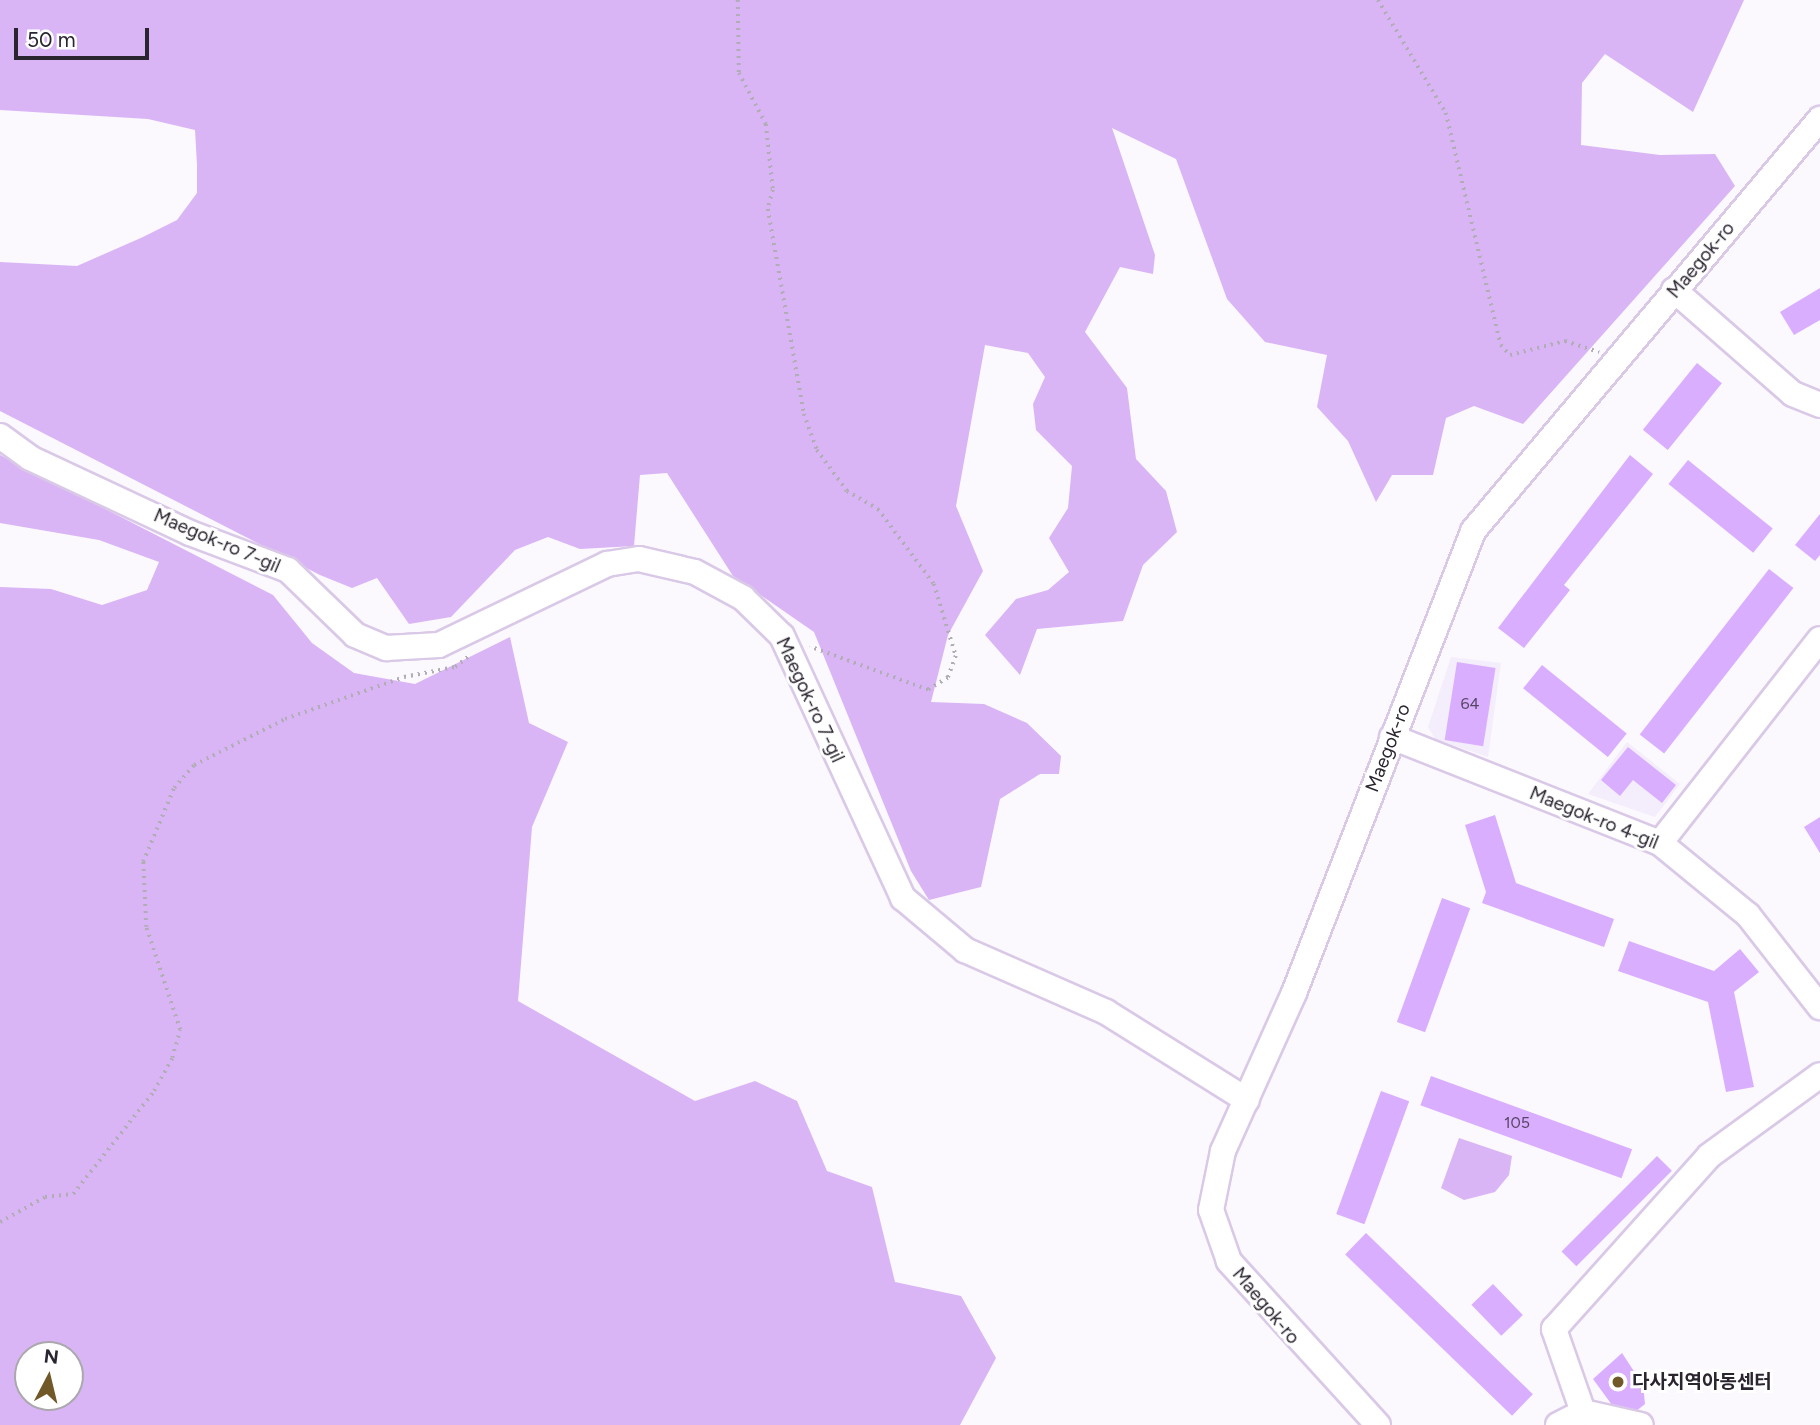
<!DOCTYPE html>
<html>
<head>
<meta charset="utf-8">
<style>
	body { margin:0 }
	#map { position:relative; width:1820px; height:1425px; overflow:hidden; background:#fbf8fe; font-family:Figtree,"Noto Sans KR",sans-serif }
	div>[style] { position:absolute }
	.built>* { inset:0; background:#f4edfc }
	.green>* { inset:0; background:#d9b5f6 }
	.building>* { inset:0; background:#daaeff; transform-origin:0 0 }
	.path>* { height:3.5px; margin-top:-1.75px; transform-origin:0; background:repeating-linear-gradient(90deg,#b1adb5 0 2px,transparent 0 7px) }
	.roads { filter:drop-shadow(2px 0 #d9c9e7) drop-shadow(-2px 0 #d9c9e7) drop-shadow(0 2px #d9c9e7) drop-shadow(0 -2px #d9c9e7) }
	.minor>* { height:24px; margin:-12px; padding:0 12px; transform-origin:12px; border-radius:12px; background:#fff }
	.dots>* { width:19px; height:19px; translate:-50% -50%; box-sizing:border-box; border:4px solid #fff; border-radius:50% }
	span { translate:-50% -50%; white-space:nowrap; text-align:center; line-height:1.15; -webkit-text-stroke:6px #fff; paint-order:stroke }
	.number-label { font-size:16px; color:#574764 }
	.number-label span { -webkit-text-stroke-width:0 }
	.street-label { font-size:19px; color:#2b2530 }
	.poi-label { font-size:19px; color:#2b2530; font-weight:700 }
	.left { translate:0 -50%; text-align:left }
	.north { position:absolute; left:14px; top:1341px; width:70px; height:70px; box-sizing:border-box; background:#fff; border:2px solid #aaa8ac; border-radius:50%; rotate:7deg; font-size:19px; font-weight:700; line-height:28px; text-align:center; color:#2b2530 }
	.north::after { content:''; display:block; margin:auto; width:24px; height:32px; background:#715829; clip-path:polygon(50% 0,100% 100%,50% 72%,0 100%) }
	.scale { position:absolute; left:14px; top:28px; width:135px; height:32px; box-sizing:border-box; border:4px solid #2b2530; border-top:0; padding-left:9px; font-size:21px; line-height:24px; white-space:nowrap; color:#2b2530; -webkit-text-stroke:5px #fff; paint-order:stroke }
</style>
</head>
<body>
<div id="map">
	<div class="built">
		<i style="clip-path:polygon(1451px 657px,1501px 663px,1488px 757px,1435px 739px,1428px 727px)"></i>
		<i style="clip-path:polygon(1627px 742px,1680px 784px,1655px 817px,1588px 794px)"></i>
	</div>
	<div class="green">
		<i style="clip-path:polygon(0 0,1744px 0,1693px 112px,1605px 54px,1582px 83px,1581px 145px,1660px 155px,1715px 154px,1735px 186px,1523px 424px,1474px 406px,1446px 418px,1433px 475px,1392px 475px,1376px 502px,1348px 441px,1317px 407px,1327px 355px,1265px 342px,1227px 299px,1176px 159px,1112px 128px,1155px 255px,1153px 274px,1120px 267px,1085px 332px,1127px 388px,1136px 459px,1166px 491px,1177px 532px,1143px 565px,1123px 621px,1037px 629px,1020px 675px,985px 635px,1016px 599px,1048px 590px,1069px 572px,1049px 538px,1068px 508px,1072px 466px,1036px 430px,1033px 404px,1045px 377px,1028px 353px,985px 345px,956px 506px,983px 571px,948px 635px,931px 702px,984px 704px,1027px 723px,1061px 756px,1059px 774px,1040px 774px,1000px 799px,981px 887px,929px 900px,911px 871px,814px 632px,733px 576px,667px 473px,640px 475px,634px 546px,580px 549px,548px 537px,515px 550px,451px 617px,409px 624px,377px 578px,352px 588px,320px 575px,0 411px,0 262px,77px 266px,143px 237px,177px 220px,197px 193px,197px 165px,195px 130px,148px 119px,0 110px)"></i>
		<i style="clip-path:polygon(evenodd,0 455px,273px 595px,312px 643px,354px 673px,415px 684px,510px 637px,529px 723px,568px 742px,532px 827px,518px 1001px,695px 1101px,755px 1081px,797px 1101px,827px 1171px,872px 1187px,895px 1282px,961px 1296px,996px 1358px,960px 1425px,0 1425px,0 587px,51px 589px,102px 605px,147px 590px,159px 562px,99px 540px,0 523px,0 455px,28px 1355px,70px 1355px,70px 1397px,28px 1397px,28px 1355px)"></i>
		<i style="clip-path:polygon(1459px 1138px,1512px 1156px,1509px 1175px,1495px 1192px,1464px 1200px,1441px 1188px)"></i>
	</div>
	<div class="building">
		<i style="clip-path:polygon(1820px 288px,1820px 320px,1794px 335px,1780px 312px)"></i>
		<i style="left:1697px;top:363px;width:32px;height:86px;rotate:39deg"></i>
		<i style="clip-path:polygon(1630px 455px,1653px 474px,1564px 585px,1570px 590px,1524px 648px,1498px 628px)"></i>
		<i style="left:1688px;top:460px;width:109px;height:31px;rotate:39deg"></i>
		<i style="clip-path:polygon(1820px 514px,1820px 555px,1815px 561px,1795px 545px)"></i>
		<i style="left:1769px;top:569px;width:31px;height:210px;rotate:38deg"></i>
		<i style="left:1457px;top:662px;width:39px;height:79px;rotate:9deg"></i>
		<i style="left:1542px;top:665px;width:109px;height:30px;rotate:39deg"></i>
		<i style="clip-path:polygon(1628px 747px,1676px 785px,1662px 803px,1633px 780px,1620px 796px,1601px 780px)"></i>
		<i style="clip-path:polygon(1495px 815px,1516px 883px,1614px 919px,1604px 947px,1482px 903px,1486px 892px,1465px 825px)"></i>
		<i style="clip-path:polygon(1820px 817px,1820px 853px,1804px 827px)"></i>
		<i style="left:1442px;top:898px;width:30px;height:132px;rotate:20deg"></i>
		<i style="clip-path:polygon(1629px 941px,1714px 971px,1740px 949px,1759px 972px,1734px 992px,1754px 1087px,1726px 1092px,1708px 1002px,1618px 971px)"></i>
		<i style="left:1431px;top:1076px;width:214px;height:31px;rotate:20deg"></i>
		<i style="left:1381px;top:1091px;width:30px;height:131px;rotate:20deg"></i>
		<i style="left:1657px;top:1156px;width:21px;height:135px;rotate:45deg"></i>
		<i style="left:1366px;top:1233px;width:232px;height:30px;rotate:44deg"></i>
		<i style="left:1493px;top:1284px;width:43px;height:30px;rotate:46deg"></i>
		<i style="clip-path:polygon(1622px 1353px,1643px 1385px,1645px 1404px,1635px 1412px,1612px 1405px,1593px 1379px)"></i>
	</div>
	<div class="path">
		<i style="left:738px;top:0;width:73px;rotate:89.2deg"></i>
		<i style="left:739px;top:73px;width:58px;rotate:62.1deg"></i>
		<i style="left:766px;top:124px;width:66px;rotate:83.9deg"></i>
		<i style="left:773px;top:190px;width:20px;rotate:105deg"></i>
		<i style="left:768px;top:209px;width:208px;rotate:80deg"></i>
		<i style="left:804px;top:414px;width:38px;rotate:70deg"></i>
		<i style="left:817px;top:450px;width:51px;rotate:53.8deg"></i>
		<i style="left:847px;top:491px;width:36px;rotate:30deg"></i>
		<i style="left:878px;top:509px;width:94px;rotate:53.3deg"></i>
		<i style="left:934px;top:584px;width:75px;rotate:73deg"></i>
		<i style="left:956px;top:656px;width:23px;rotate:110deg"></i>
		<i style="left:948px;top:678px;width:23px;rotate:149deg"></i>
		<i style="left:928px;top:690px;width:126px;rotate:-160deg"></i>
		<i style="left:1378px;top:0;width:132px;rotate:59deg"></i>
		<i style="left:1446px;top:113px;width:238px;rotate:76.7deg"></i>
		<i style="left:1501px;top:345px;width:13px;rotate:48deg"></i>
		<i style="left:1510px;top:355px;width:57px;rotate:-14.3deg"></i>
		<i style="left:1565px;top:341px;width:36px;rotate:18deg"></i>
		<i style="left:0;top:1222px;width:51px;rotate:-29.1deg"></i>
		<i style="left:45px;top:1197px;width:28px;rotate:-6deg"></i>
		<i style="left:73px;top:1194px;width:131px;rotate:-51.8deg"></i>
		<i style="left:154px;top:1091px;width:38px;rotate:-61deg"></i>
		<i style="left:172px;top:1058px;width:29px;rotate:-74deg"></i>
		<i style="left:180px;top:1030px;width:108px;rotate:-108.3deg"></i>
		<i style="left:146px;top:927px;width:65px;rotate:-92.6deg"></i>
		<i style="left:143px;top:862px;width:80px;rotate:-67.3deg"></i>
		<i style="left:174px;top:788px;width:30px;rotate:-49deg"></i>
		<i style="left:194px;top:765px;width:102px;rotate:-26.8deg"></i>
		<i style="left:285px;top:719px;width:126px;rotate:-19.4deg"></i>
		<i style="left:404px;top:677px;width:52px;rotate:-11.1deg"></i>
		<i style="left:455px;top:667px;width:19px;rotate:-39deg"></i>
	</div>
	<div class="roads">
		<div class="minor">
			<i style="left:1674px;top:290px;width:158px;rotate:41.2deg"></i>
			<i style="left:1793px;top:394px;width:29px;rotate:22deg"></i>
			<i style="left:0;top:436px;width:37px;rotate:36deg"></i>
			<i style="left:30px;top:458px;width:177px;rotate:25.1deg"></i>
			<i style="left:190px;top:533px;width:105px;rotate:20.7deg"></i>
			<i style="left:288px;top:570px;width:93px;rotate:44.1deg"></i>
			<i style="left:355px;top:635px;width:34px;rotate:23deg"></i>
			<i style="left:386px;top:648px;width:53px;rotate:-3.2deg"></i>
			<i style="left:439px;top:645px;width:187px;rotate:-25.7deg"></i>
			<i style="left:607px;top:564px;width:32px;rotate:-9deg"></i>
			<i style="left:639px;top:559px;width:57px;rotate:13.1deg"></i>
			<i style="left:695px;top:572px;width:55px;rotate:28.4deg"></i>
			<i style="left:743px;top:598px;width:54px;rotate:44.3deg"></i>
			<i style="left:782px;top:636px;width:289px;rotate:65.2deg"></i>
			<i style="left:903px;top:898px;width:81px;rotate:40deg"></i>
			<i style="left:965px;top:950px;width:154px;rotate:23.7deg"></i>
			<i style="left:1106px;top:1012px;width:166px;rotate:32deg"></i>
			<i style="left:1392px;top:737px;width:288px;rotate:21.6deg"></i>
			<i style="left:1660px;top:843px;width:114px;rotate:39.3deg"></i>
			<i style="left:1748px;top:915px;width:117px;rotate:52deg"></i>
			<i style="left:1660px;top:843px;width:259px;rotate:-51.9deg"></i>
			<i style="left:1583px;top:1412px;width:59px;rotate:12.6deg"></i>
			<i style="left:1378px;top:1425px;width:222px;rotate:-132.3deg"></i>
			<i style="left:1229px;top:1261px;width:54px;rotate:-109.4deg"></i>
			<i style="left:1211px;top:1210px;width:60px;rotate:-78.5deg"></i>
			<i style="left:1223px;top:1151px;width:173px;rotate:-65.8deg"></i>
			<i style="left:1294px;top:993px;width:495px;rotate:-68.8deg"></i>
			<i style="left:1473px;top:531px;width:539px;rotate:-49.89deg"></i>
			<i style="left:1558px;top:1425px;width:28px;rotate:-27deg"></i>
			<i style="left:1583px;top:1412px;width:88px;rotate:-109.3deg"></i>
			<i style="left:1554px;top:1329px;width:232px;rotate:-48.1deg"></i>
			<i style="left:1709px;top:1156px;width:137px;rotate:-36.1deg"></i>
		</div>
	</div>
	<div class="dots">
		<i style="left:1618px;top:1382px;background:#715829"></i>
	</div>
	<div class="number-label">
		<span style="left:1470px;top:704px">64</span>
		<span style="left:1517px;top:1123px">105</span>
	</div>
	<div class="street-label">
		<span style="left:1701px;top:260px;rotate:-50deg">Maegok-ro</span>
		<span style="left:217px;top:541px;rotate:23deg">Maegok-ro 7-gil</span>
		<span style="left:810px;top:700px;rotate:65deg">Maegok-ro 7-gil</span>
		<span style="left:1388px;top:748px;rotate:-69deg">Maegok-ro</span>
		<span style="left:1594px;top:818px;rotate:22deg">Maegok-ro 4-gil</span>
		<span style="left:1266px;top:1306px;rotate:50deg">Maegok-ro</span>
	</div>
	<div class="poi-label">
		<span class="left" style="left:1632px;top:1382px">다사지역아동센터</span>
	</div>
	<div class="north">N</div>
	<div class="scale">50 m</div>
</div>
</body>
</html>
